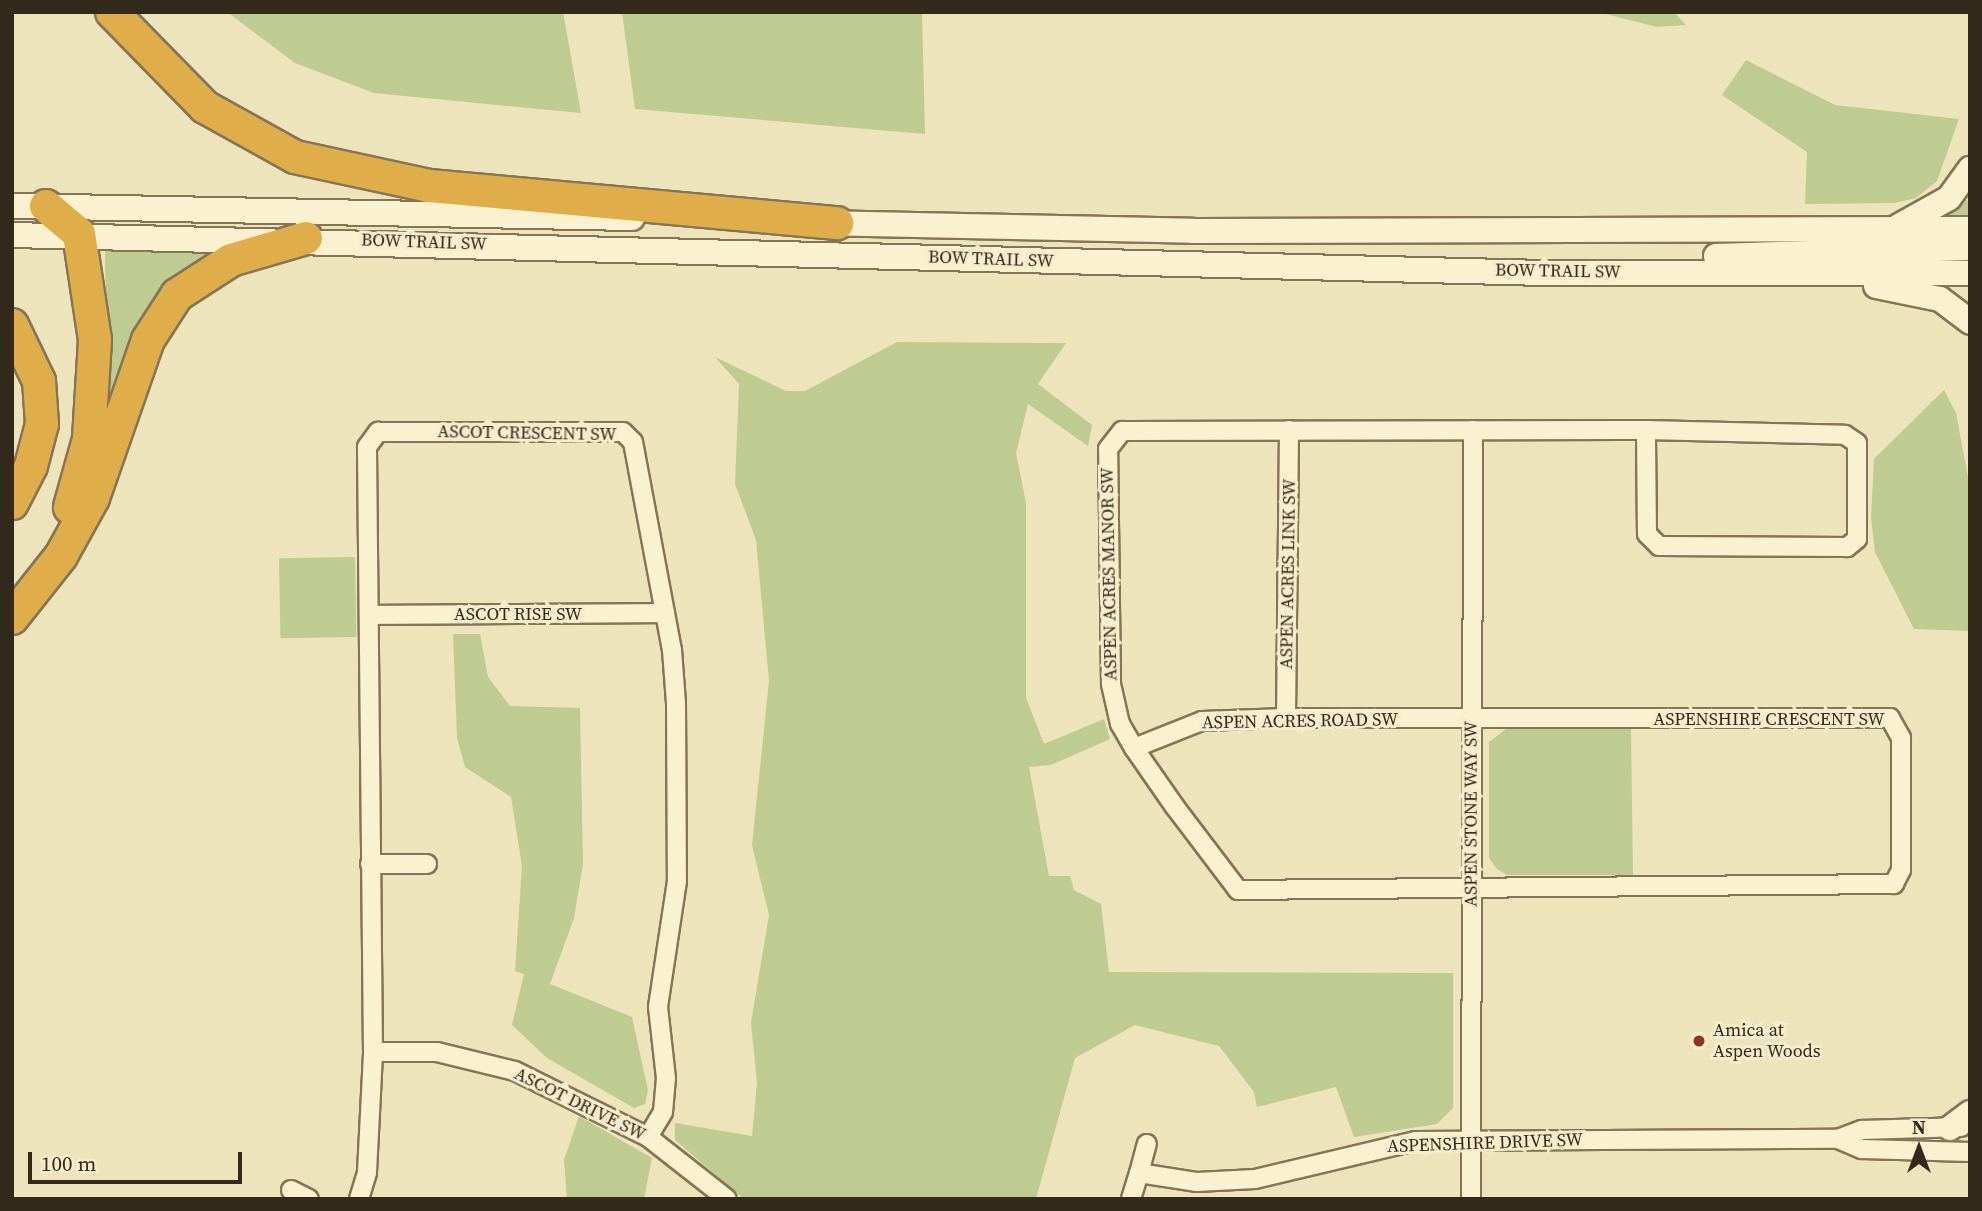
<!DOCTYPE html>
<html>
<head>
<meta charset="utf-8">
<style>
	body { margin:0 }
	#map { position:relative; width:1982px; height:1211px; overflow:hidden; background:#ede4bc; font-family:"Source Serif 4",serif }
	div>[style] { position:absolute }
	.green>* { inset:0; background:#becb91; transform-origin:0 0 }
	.roads { filter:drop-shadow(2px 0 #857456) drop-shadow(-2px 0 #857456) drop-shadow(0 2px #857456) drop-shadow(0 -2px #857456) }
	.minor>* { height:18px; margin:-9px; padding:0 9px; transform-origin:9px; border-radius:9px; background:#f9f1cf }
	.secondary>* { height:24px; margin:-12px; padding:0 12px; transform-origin:12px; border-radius:12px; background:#f9f1cf }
	.motorway>* { height:32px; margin:-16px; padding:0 16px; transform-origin:16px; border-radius:16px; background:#dfae4a }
	.dots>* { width:19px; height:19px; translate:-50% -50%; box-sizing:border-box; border:4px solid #f5edcc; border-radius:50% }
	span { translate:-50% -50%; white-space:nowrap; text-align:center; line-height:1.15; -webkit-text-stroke:6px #f5edcc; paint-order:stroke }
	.street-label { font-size:18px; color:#342a1b }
	.poi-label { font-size:18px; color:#342a1b }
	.left { translate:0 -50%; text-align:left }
	.frame { position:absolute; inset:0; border:14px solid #342a1b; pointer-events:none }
	.north { position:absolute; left:1884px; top:1113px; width:70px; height:70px; -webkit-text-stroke:5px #f5edcc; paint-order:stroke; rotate:0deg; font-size:19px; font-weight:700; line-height:28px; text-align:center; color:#342a1b }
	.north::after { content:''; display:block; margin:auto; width:24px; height:32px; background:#342a1b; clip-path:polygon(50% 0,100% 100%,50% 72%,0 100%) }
	.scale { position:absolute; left:28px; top:1152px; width:214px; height:32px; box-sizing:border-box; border:4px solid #342a1b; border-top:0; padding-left:9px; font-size:21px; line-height:24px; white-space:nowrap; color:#342a1b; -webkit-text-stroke:5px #f5edcc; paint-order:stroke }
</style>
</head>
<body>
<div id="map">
	<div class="green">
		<i style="clip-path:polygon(227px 12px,563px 12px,581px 113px,374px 93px,295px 63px)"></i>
		<i style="clip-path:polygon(622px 12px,922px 12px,925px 134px,635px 109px)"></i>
		<i style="clip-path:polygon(1598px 12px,1674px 12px,1686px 25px,1657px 27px)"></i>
		<i style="clip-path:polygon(1746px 60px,1835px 105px,1959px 119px,1937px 181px,1916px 198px,1895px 203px,1805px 204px,1807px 152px,1722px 95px)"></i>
		<i style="clip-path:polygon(1962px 197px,1970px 203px,1970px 215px,1949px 215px)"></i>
		<i style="clip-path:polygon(225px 243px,107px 421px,105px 245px)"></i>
		<i style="clip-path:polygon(897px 342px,1066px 343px,1038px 384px,1092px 425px,1088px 446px,1028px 404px,1016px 453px,1026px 503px,1026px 698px,1044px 744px,1104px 719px,1110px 739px,1051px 765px,1029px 767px,1049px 876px,1070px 876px,1074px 890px,1101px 904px,1109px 972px,1453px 973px,1453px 1108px,1437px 1124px,1354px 1137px,1336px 1087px,1257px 1107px,1254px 1092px,1219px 1046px,1135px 1025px,1075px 1058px,1036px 1199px,744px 1199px,675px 1140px,675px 1123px,752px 1136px,757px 1083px,751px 1023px,769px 915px,752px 845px,769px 681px,756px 540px,735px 484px,739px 384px,715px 357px,786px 391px,805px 391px)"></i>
		<i style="clip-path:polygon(1944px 390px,1956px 413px,1969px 483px,1970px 631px,1914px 629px,1875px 552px,1871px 518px,1874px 459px)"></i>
		<i style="left:355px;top:557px;width:80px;height:76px;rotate:89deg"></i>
		<i style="clip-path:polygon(453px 634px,480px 634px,488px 677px,510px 706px,580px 708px,583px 864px,574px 918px,550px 984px,632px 1017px,648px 1090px,645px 1104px,634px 1108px,547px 1058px,512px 1025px,524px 974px,515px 971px,522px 866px,511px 797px,465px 767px,457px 738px)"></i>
		<i style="clip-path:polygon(1631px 728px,1633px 875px,1507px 875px,1497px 869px,1489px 858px,1489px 742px,1506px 729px)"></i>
		<i style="clip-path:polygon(579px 1116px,652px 1158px,644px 1199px,567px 1199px,564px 1160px)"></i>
	</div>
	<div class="roads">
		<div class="minor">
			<i style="left:371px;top:615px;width:294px;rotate:-0.4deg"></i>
			<i style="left:1286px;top:718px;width:288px;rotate:-89.4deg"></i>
			<i style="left:1134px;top:748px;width:73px;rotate:-21.7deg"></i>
			<i style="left:1202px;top:721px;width:84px;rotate:-2deg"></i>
			<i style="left:1286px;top:718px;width:604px"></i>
			<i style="left:1890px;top:718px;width:23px;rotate:61deg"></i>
			<i style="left:1901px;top:738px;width:132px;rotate:90deg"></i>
			<i style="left:1901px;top:870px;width:16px;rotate:117deg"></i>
			<i style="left:1894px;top:884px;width:656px;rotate:179.48deg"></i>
			<i style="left:1238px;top:890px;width:104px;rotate:-127.2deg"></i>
			<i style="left:1175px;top:807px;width:72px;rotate:-124.8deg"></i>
			<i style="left:1134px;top:748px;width:28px;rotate:-120deg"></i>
			<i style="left:1120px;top:724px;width:41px;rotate:-102.7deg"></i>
			<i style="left:1111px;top:684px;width:235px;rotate:-90.7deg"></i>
			<i style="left:1108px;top:449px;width:23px;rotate:-52deg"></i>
			<i style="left:1122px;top:431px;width:524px;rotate:-0.11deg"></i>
			<i style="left:1646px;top:430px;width:199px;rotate:1.4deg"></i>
			<i style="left:1845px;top:435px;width:14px;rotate:34deg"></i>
			<i style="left:1857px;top:443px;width:96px;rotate:90deg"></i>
			<i style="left:1857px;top:539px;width:13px;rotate:141deg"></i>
			<i style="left:1847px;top:547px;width:188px;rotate:-179.7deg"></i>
			<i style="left:1659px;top:546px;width:17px;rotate:-135deg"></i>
			<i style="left:1647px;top:534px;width:104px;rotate:-90.6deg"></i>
			<i style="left:370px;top:864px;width:57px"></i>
			<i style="left:373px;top:1052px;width:64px"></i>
			<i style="left:437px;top:1052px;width:80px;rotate:13.7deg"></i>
			<i style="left:515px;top:1071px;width:148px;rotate:26.4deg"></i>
			<i style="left:648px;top:1137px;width:100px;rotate:38.1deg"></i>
			<i style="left:1838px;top:1139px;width:26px;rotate:23deg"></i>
			<i style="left:1862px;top:1149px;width:108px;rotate:1.6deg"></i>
			<i style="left:1139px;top:1173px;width:30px;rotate:-75deg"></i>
			<i style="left:291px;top:1190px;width:20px;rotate:27deg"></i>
			<i style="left:359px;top:1199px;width:28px;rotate:-73deg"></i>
			<i style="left:367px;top:1172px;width:120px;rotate:-87.1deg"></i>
			<i style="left:373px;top:1052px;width:605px;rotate:-90.57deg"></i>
			<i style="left:367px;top:447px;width:19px;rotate:-54deg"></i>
			<i style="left:378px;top:432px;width:245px"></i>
			<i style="left:623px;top:432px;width:14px;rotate:45deg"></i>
			<i style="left:633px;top:442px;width:212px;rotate:79.4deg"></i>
			<i style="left:672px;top:650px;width:53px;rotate:85.7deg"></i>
			<i style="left:676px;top:703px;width:178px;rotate:89.7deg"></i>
			<i style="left:677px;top:881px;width:127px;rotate:98.6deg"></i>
			<i style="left:658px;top:1007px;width:71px;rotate:83.6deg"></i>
			<i style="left:666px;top:1078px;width:34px;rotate:95deg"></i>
			<i style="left:663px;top:1112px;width:29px;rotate:121deg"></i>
			<i style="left:1131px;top:1199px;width:27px;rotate:-73deg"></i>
			<i style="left:1139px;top:1173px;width:59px;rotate:8.8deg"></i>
			<i style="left:1197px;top:1182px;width:58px;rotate:-3deg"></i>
			<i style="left:1255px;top:1179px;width:165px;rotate:-13.3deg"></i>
			<i style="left:1416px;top:1141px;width:422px;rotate:-0.3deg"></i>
			<i style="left:1838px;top:1139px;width:26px;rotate:-21deg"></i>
			<i style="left:1862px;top:1130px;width:99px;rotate:-1.7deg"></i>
			<i style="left:1471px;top:1199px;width:769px;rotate:-89.85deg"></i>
		</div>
		<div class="secondary">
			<i style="left:12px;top:206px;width:620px;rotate:1.11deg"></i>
			<i style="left:819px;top:223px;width:374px;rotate:1.2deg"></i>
			<i style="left:1193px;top:231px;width:777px;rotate:-0.15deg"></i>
			<i style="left:1899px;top:226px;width:57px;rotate:-29.2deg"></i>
			<i style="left:1949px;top:198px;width:36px;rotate:-54deg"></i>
			<i style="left:12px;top:235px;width:1528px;rotate:1.42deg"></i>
			<i style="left:1540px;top:273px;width:430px"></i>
			<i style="left:1716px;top:256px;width:254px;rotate:-1.8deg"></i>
			<i style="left:1876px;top:286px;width:65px;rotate:11.5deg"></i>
			<i style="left:1940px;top:299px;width:38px;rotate:37deg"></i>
			<i style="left:1950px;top:1128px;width:25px;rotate:-37deg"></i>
		</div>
		<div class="motorway">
			<i style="left:112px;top:12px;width:133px;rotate:45.6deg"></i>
			<i style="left:205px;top:107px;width:103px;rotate:29.1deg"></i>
			<i style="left:295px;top:157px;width:137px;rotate:12.2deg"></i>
			<i style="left:429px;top:186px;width:410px;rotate:5.2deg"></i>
			<i style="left:46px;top:206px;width:43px;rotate:40.3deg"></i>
			<i style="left:79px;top:234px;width:107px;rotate:81.4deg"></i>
			<i style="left:95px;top:340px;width:99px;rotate:93.5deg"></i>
			<i style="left:89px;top:439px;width:71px;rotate:105.6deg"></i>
			<i style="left:12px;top:325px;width:62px;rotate:64.3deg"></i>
			<i style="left:39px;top:381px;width:43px;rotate:86deg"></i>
			<i style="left:42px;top:424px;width:43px;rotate:104.7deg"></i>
			<i style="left:31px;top:466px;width:42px;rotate:117.2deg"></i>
			<i style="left:12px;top:618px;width:79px;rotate:-51.7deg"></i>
			<i style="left:61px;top:556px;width:66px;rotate:-61.1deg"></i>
			<i style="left:93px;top:498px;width:167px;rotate:-70.8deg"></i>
			<i style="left:148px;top:340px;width:54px;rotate:-57.2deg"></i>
			<i style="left:177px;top:295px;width:64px;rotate:-32.9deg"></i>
			<i style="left:231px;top:260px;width:78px;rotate:-16.3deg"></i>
		</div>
	</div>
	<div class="dots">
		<i style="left:1699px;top:1041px;background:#933126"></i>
	</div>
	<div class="street-label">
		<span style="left:424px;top:242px;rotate:2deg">BOW TRAIL SW</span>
		<span style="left:991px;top:259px;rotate:2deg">BOW TRAIL SW</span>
		<span style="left:1558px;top:271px;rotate:1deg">BOW TRAIL SW</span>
		<span style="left:527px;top:433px;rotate:1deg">ASCOT CRESCENT SW</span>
		<span style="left:1109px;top:574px;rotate:-91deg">ASPEN ACRES MANOR SW</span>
		<span style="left:1288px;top:574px;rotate:-89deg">ASPEN ACRES LINK SW</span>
		<span style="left:518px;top:614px">ASCOT RISE SW</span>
		<span style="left:1769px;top:719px">ASPENSHIRE CRESCENT SW</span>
		<span style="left:1300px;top:721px;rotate:-1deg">ASPEN ACRES ROAD SW</span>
		<span style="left:1471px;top:814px;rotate:-90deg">ASPEN STONE WAY SW</span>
		<span style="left:580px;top:1104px;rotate:26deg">ASCOT DRIVE SW</span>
		<span style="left:1485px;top:1143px;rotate:-2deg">ASPENSHIRE DRIVE SW</span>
	</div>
	<div class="poi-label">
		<span class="left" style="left:1713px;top:1041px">Amica at<br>Aspen Woods</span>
	</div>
	<div class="frame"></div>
	<div class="north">N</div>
	<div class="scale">100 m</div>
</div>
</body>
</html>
